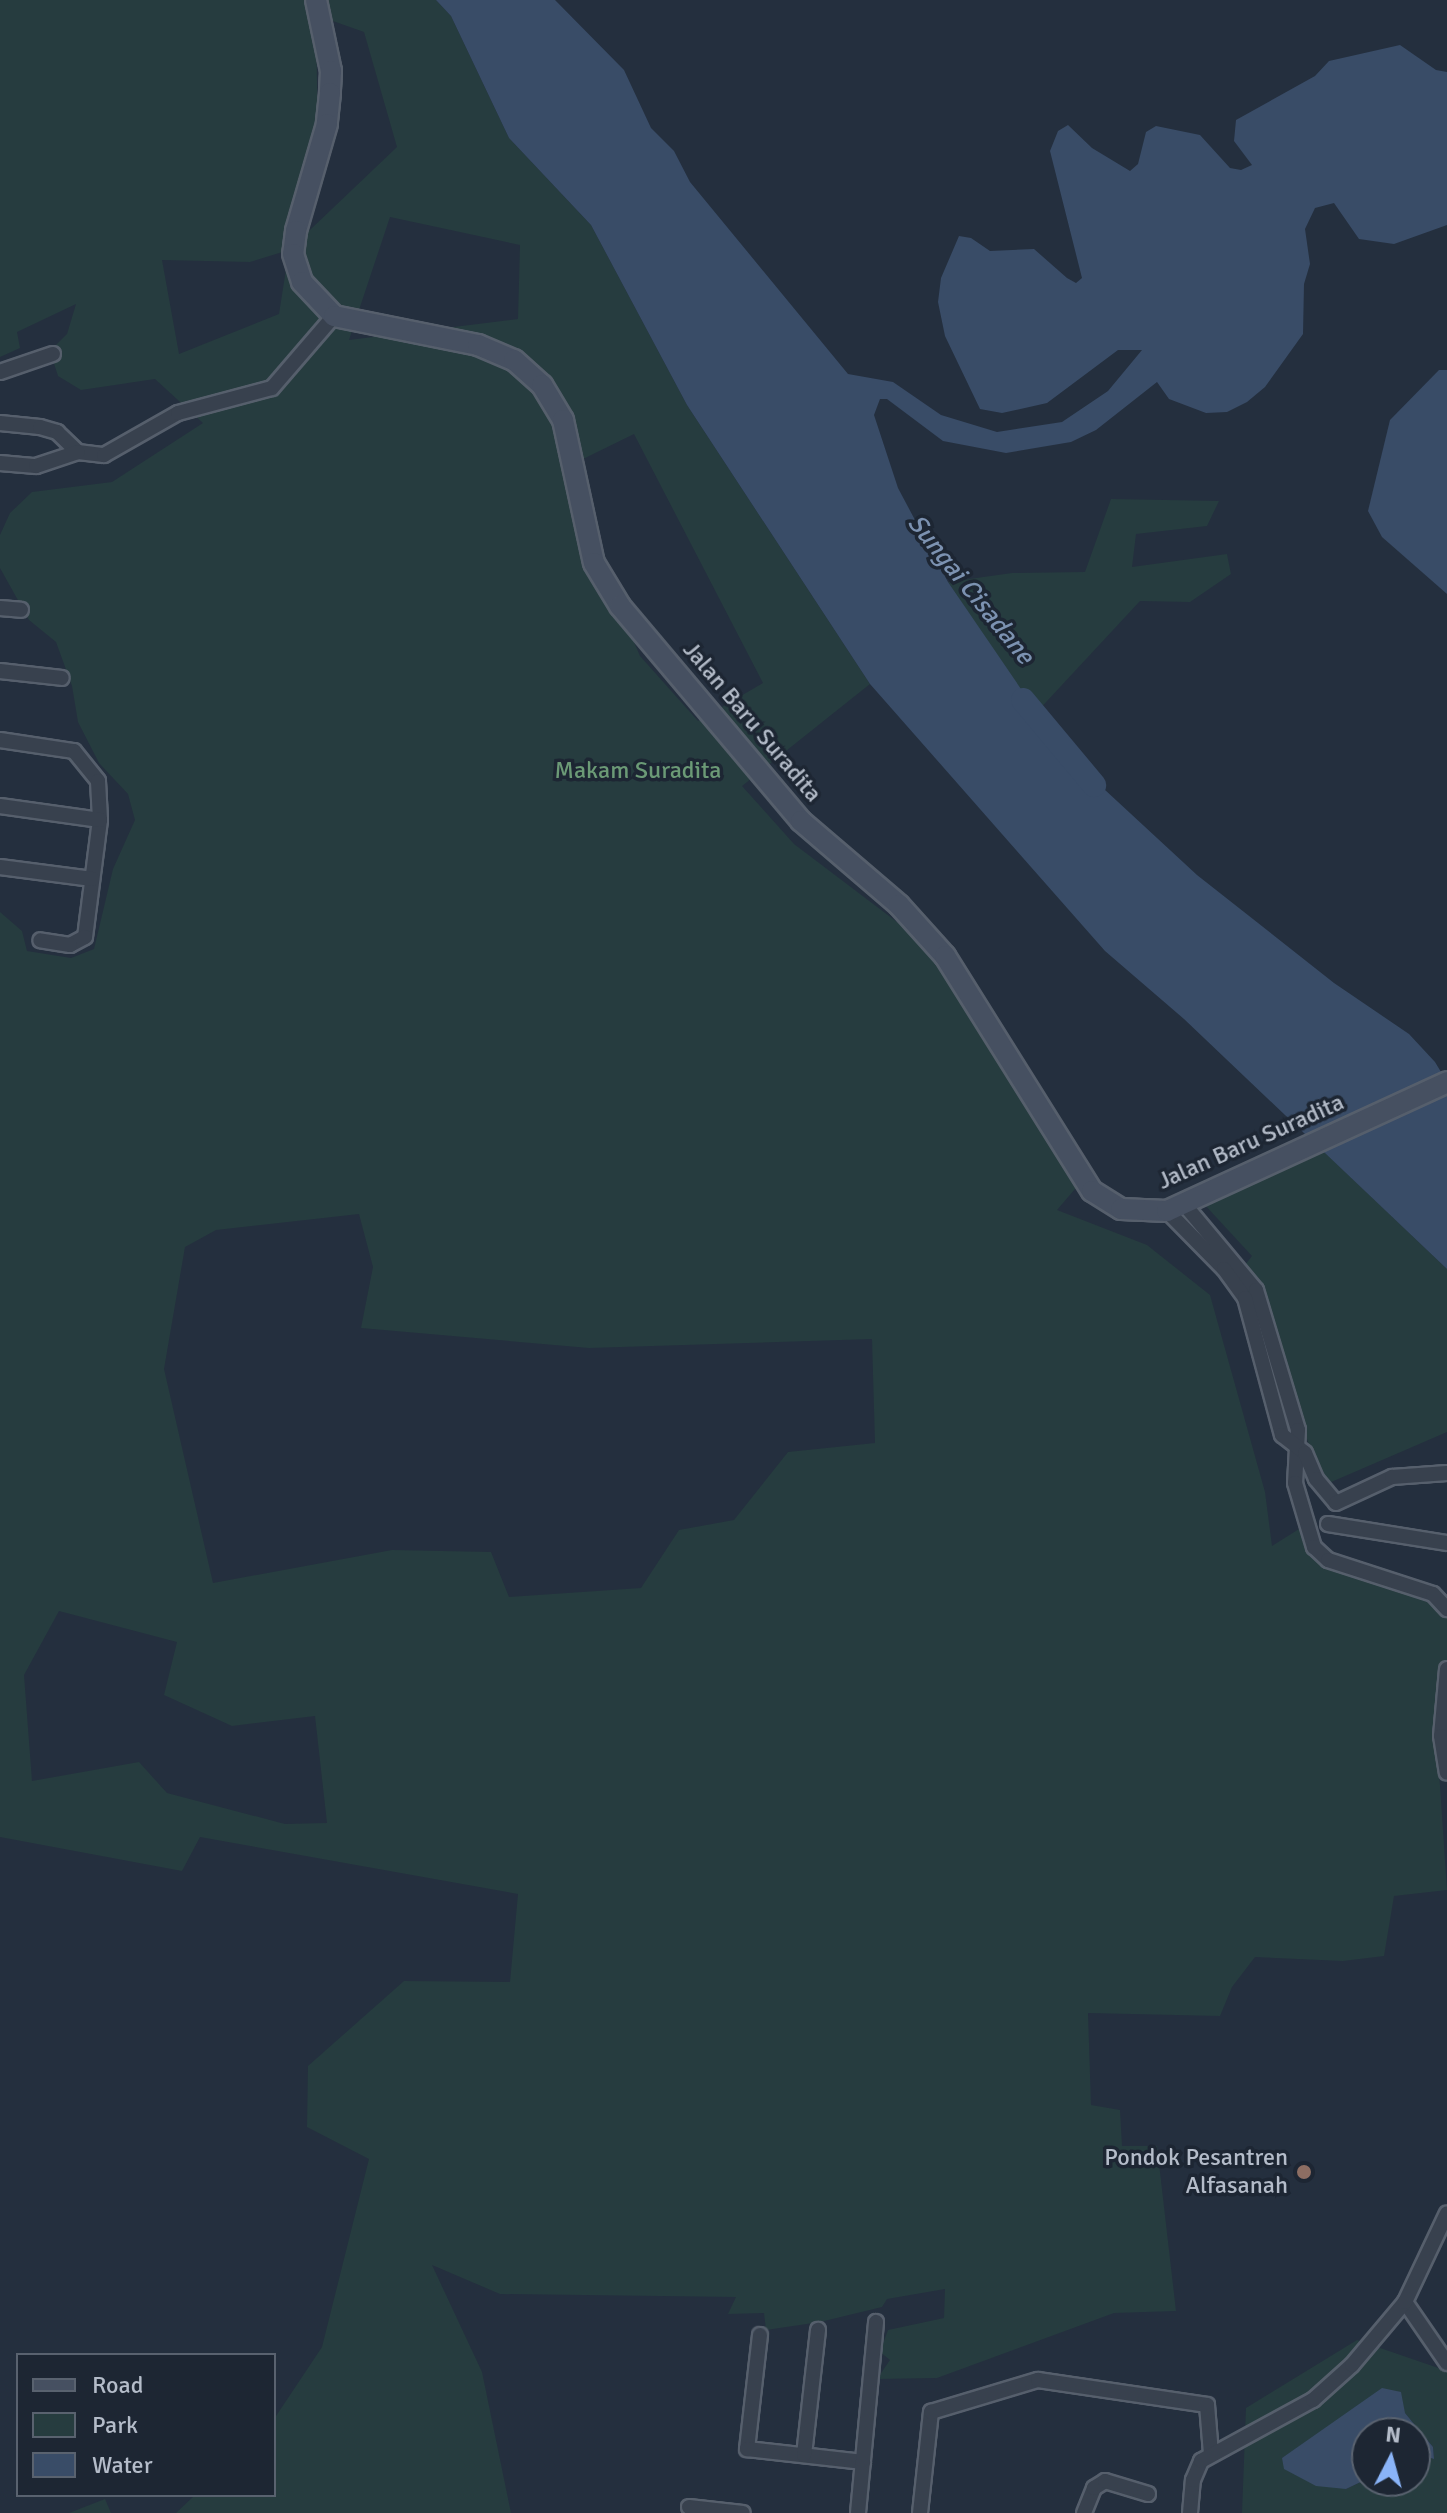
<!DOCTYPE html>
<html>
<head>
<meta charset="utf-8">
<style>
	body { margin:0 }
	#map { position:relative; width:1447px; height:2513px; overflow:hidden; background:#242f3e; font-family:Signika,sans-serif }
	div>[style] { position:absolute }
	.green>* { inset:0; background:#263c3f }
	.water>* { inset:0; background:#394c67 }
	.river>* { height:24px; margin:-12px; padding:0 12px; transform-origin:12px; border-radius:12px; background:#394c67 }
	.roads { filter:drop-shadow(2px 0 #565f6c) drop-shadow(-2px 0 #565f6c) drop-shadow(0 2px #565f6c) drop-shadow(0 -2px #565f6c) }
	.minor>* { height:14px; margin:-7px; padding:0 7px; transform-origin:7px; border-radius:7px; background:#38414e }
	.secondary>* { height:20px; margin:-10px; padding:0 10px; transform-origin:10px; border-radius:10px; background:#465061 }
	.dots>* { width:22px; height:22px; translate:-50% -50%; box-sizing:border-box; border:4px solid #1d2633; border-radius:50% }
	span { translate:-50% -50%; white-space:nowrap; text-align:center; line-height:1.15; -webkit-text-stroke:7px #1d2633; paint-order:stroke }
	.street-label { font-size:24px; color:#b4bcc9 }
	.park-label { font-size:24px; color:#6b9a76 }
	.poi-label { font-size:24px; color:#b4bcc9 }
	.right { translate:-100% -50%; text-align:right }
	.water-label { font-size:26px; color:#7c92b1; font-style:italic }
	.legend { position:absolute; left:16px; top:2353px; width:260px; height:144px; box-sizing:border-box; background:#1d2633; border:2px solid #59626f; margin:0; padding:10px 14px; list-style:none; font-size:24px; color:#b4bcc9 }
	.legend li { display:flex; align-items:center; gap:16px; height:40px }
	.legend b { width:40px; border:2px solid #59626f }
	.north { position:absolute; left:1351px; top:2417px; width:80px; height:80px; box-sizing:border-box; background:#1d2633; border:2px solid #59626f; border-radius:50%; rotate:6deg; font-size:22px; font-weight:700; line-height:32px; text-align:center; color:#b4bcc9 }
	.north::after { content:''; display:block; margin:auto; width:28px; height:36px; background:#8ab4f8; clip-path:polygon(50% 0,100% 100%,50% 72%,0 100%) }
</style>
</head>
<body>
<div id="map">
	<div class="green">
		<i style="clip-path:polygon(evenodd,0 0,436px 0,451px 16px,509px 138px,591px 225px,687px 405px,870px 684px,742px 786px,794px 844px,963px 972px,1087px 1175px,1057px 1210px,1147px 1245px,1210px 1295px,1265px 1492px,1272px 1546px,1299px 1529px,1318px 1554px,1447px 1596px,1447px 1664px,1437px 1741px,1447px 1890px,1394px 1896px,1384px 1956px,1343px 1961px,1255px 1957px,1232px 1987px,1220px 2016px,1088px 2013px,1091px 2105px,1120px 2110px,1122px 2146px,1157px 2146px,1176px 2311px,1114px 2313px,937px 2378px,877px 2379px,890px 2360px,880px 2352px,888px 2330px,944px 2318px,945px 2289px,887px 2299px,882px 2307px,820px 2322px,766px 2330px,764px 2313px,728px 2314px,736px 2297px,500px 2294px,432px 2265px,482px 2372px,511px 2513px,176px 2513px,195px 2495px,274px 2495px,274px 2419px,322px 2347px,369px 2159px,307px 2127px,308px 2066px,404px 1981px,510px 1982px,518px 1894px,200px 1837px,182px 1871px,0 1837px,0 912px,22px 931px,27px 951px,71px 958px,94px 949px,113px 869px,135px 820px,128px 794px,99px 763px,78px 722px,72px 686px,56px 642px,29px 620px,0 568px,0 535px,10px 513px,32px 492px,112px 482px,203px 423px,155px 379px,81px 390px,58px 376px,50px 351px,67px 334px,76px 304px,17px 332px,20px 348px,0 357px,0 0,316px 15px,364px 32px,397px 147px,291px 248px,318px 150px,316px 15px,0 0,390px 217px,520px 245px,518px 319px,349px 340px,390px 217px,0 0,289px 250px,279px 314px,179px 354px,162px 260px,250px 262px,289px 250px,0 0,634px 434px,763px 683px,698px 721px,640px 656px,603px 570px,579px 461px,634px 434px,0 0,359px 1214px,373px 1267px,361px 1328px,589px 1348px,872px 1339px,875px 1443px,788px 1452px,734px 1520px,679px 1530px,641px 1588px,509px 1597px,491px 1552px,392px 1550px,213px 1583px,164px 1369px,185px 1247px,216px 1230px,359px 1214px,0 0,59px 1611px,177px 1642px,164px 1695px,232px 1726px,315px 1716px,327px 1823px,285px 1824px,167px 1793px,139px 1762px,32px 1781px,24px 1675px,59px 1611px)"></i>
		<i style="clip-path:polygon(1111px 499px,1219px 501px,1207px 526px,1136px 534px,1132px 567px,1227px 554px,1231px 574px,1190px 602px,1140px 601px,1035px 714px,948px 582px,1012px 573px,1085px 572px)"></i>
		<i style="clip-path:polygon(1315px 1143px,1447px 1269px,1447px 1432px,1329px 1483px,1309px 1445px,1267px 1310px,1245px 1265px,1252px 1256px,1204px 1204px)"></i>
		<i style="clip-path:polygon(evenodd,1357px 2340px,1447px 2371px,1447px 2513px,1242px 2513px,1246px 2408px,1357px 2340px,1405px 2413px,1433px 2447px,1434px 2459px,1415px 2453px,1415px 2481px,1367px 2479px,1346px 2489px,1282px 2458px,1317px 2437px,1405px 2413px)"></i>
		<i style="clip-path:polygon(105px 2499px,111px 2513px,69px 2513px)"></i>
	</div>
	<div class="water">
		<i style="clip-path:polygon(436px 0,555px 0,624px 70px,651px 128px,674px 151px,690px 182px,848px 374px,893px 382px,941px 415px,997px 432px,1062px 422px,1108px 391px,1142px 350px,1118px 350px,1047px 403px,1002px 413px,980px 409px,945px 336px,938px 302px,941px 278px,959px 236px,971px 238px,990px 251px,1034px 249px,1067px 278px,1076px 283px,1082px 278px,1050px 151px,1058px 131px,1068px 125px,1092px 148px,1130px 171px,1138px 164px,1146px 132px,1156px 126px,1200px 135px,1230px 168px,1241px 170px,1252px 165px,1234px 141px,1236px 120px,1315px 76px,1329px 61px,1400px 45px,1436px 70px,1447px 72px,1447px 225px,1394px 244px,1359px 239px,1334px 203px,1315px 208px,1305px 229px,1310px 264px,1304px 284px,1303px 334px,1265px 387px,1247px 402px,1227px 412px,1206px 413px,1169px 399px,1157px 382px,1096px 430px,1071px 442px,1006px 453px,943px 441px,887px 399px,880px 399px,874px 415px,898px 488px,948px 582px,1064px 752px,1197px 875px,1334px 983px,1409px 1034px,1435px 1062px,1447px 1082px,1447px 1269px,1184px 1019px,1105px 951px,870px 684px,687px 405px,591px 225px,509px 138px,451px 16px)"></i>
		<i style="clip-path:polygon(1439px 370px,1447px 370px,1447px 594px,1382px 537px,1368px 511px,1390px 420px)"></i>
		<i style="clip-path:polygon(1382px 2388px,1401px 2392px,1405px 2413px,1433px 2447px,1434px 2459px,1415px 2453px,1415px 2433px,1367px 2433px,1367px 2479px,1346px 2489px,1316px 2486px,1284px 2469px,1282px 2458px)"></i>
	</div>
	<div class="river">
		<i style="left:1023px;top:700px;width:111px;rotate:50.1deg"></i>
	</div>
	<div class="roads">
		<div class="minor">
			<i style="left:0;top:372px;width:56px;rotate:-18.8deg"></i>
			<i style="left:0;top:423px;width:40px;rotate:5.7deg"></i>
			<i style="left:40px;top:427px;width:18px;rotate:16deg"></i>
			<i style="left:57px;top:432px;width:29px;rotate:44deg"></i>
			<i style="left:78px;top:452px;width:26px;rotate:7deg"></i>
			<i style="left:104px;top:455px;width:85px;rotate:-29.6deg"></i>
			<i style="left:178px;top:413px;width:97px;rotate:-14.9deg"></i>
			<i style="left:272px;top:388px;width:95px;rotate:-49.3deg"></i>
			<i style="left:0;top:463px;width:36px;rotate:5deg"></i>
			<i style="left:36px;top:466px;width:44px;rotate:-18.4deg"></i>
			<i style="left:0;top:608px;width:21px;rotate:5deg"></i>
			<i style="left:0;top:671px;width:62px;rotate:6.4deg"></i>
			<i style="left:0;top:740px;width:75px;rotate:8.5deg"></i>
			<i style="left:74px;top:751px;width:38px;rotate:51deg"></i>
			<i style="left:98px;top:781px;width:39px;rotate:87deg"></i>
			<i style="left:100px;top:820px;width:118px;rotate:97.3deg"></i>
			<i style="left:85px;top:937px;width:17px;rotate:152deg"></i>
			<i style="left:70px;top:945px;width:30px;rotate:-171deg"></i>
			<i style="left:0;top:806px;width:101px;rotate:8deg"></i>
			<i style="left:0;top:867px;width:93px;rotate:7.4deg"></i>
			<i style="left:1184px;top:1204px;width:112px;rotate:50.1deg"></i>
			<i style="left:1256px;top:1290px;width:146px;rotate:73.3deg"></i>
			<i style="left:1298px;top:1430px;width:53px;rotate:93.2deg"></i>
			<i style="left:1295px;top:1483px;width:67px;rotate:73.5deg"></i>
			<i style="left:1314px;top:1547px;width:19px;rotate:43deg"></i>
			<i style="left:1328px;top:1560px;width:110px;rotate:17.9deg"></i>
			<i style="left:1433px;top:1594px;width:21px;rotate:47deg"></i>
			<i style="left:1167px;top:1211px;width:81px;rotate:45.5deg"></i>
			<i style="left:1224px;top:1269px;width:36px;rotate:54deg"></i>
			<i style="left:1245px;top:1298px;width:142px;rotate:74.9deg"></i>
			<i style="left:1282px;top:1435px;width:29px;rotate:38deg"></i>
			<i style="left:1305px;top:1453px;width:28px;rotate:67deg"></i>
			<i style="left:1316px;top:1479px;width:31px;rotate:50deg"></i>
			<i style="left:1336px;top:1503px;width:62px;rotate:-24.9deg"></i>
			<i style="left:1392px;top:1477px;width:55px;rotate:-4.2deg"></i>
			<i style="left:1328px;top:1524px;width:121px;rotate:9.1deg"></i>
			<i style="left:1447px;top:1669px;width:67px;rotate:95.1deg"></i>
			<i style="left:1441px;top:1736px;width:37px;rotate:81deg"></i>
			<i style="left:1405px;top:2302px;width:74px;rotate:55.5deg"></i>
			<i style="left:760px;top:2335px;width:115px;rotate:96.5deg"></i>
			<i style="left:747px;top:2449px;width:117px;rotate:6.4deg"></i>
			<i style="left:804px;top:2455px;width:126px;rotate:-83.6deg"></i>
			<i style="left:689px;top:2507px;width:54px;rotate:6.3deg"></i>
			<i style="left:858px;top:2513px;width:192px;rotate:-84.6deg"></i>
			<i style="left:920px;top:2513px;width:102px;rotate:-83.8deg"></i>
			<i style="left:931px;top:2412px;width:112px;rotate:-16.7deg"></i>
			<i style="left:1038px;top:2380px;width:171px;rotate:8.4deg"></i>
			<i style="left:1207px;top:2405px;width:49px;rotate:85.3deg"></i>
			<i style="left:1084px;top:2513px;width:27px;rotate:-68deg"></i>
			<i style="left:1094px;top:2488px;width:13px;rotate:-32deg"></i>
			<i style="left:1105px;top:2481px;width:45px;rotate:16.8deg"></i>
			<i style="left:1190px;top:2513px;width:33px;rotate:-85deg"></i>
			<i style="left:1193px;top:2480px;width:21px;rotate:-67deg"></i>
			<i style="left:1201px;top:2461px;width:128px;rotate:-28.6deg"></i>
			<i style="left:1313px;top:2400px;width:52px;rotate:-41.9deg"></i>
			<i style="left:1352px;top:2365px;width:82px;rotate:-49.9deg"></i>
			<i style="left:1405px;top:2302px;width:98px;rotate:-64.7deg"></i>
		</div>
		<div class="secondary">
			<i style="left:316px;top:0;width:73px;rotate:78.1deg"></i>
			<i style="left:331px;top:71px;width:22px;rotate:93deg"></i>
			<i style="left:330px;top:93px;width:31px;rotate:96deg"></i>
			<i style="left:327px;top:124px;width:111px;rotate:106.2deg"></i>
			<i style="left:296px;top:231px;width:23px;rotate:97deg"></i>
			<i style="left:293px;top:254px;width:29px;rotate:72deg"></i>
			<i style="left:302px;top:282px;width:47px;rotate:46.7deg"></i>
			<i style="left:334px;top:316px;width:147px;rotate:11.4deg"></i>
			<i style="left:478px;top:345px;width:39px;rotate:23deg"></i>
			<i style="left:514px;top:360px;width:38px;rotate:42deg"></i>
			<i style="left:542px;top:385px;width:41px;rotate:59deg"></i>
			<i style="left:563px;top:420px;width:146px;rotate:77.8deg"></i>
			<i style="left:594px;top:563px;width:50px;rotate:58.8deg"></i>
			<i style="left:620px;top:606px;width:281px;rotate:49.9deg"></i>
			<i style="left:801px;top:821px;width:129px;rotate:40.6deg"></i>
			<i style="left:899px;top:905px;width:69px;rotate:48deg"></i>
			<i style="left:945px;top:956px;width:277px;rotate:58deg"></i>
			<i style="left:1092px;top:1191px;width:34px;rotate:32deg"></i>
			<i style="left:1121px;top:1209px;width:46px;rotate:2.5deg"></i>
			<i style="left:1167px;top:1211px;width:308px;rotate:-24.7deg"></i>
		</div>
	</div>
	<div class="dots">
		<i style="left:1304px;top:2172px;background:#8d6e63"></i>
	</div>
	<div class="street-label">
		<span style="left:752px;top:722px;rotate:50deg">Jalan Baru Suradita</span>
		<span style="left:1251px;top:1142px;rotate:-24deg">Jalan Baru Suradita</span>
	</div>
	<div class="park-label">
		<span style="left:638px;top:771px">Makam Suradita</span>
	</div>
	<div class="poi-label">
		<span class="right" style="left:1288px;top:2172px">Pondok Pesantren<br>Alfasanah</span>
	</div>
	<div class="water-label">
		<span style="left:970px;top:590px;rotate:51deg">Sungai Cisadane</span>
	</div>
	<ul class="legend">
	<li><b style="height:10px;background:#465061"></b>Road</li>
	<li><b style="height:22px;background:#263c3f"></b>Park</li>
	<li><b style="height:22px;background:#394c67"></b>Water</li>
	</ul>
	<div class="north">N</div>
</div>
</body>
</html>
